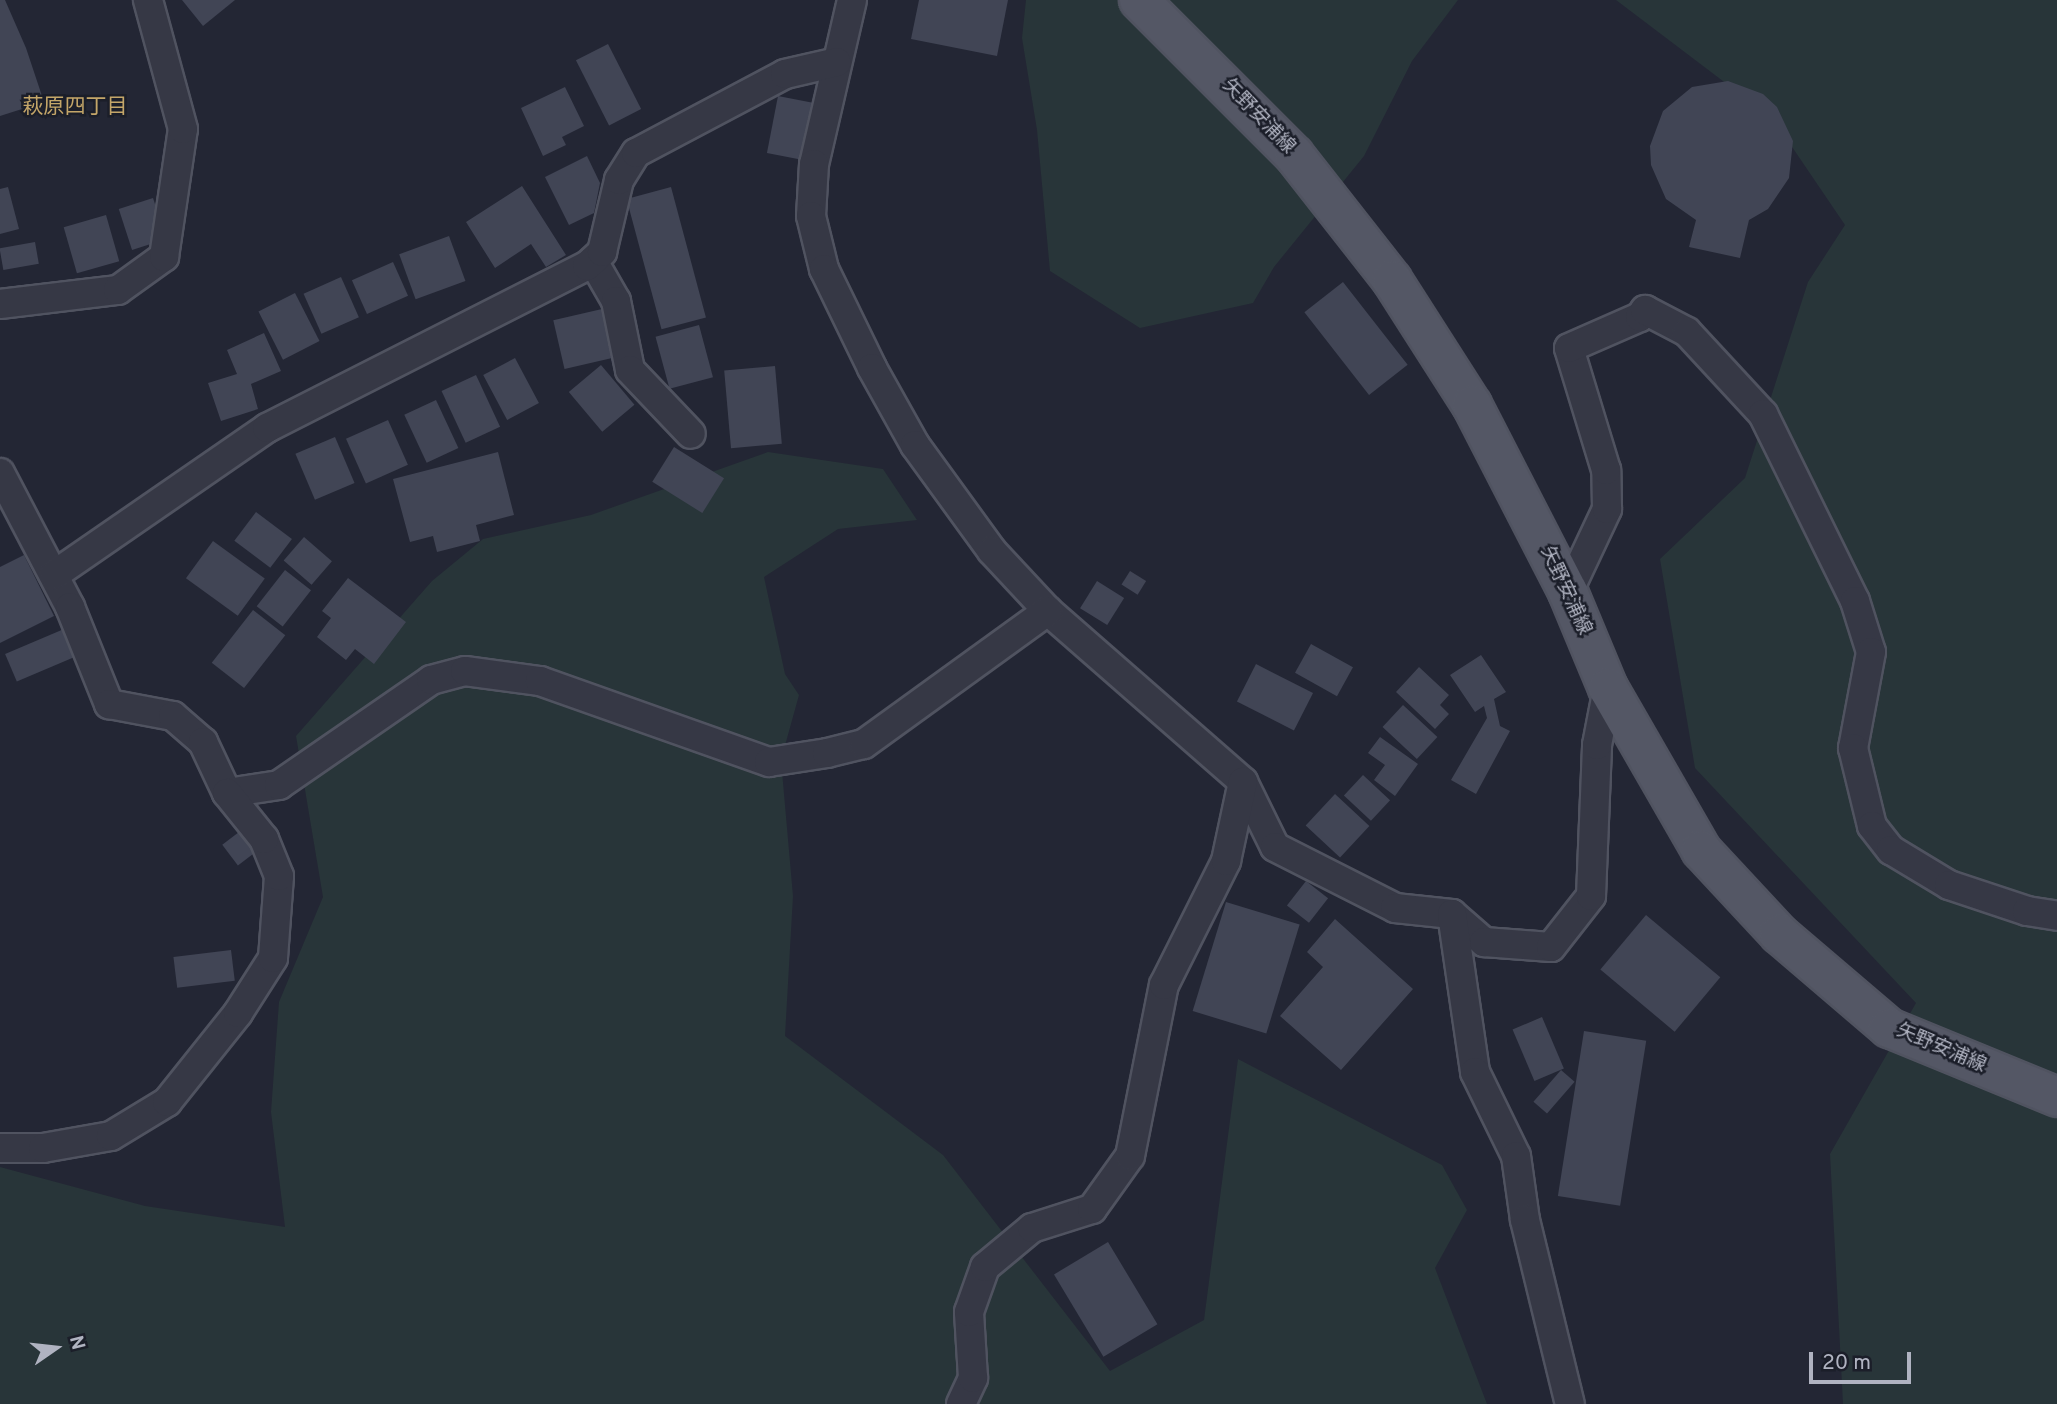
<!DOCTYPE html>
<html>
<head>
<meta charset="utf-8">
<style>
	body { margin:0 }
	#map { position:relative; width:2057px; height:1404px; overflow:hidden; background:#232634; font-family:Overpass,"Noto Sans JP",sans-serif }
	div>[style] { position:absolute }
	.green>* { inset:0; background:#283539 }
	.building>* { inset:0; background:#414555; transform-origin:0 0 }
	.roads { filter:drop-shadow(2px 0 #505360) drop-shadow(-2px 0 #505360) drop-shadow(0 2px #505360) drop-shadow(0 -2px #505360) }
	.minor>* { height:28px; margin:-14px; padding:0 14px; transform-origin:14px; border-radius:14px; background:#363845 }
	.primary>* { height:38px; margin:-19px; padding:0 19px; transform-origin:19px; border-radius:19px; background:#545765 }
	span { translate:-50% -50%; white-space:nowrap; text-align:center; line-height:1.15; -webkit-text-stroke:5px #1b1e29; paint-order:stroke }
	.street-label { font-size:19px; color:#b0b3c1 }
	.neighbourhood-label { font-size:21px; color:#c4a669 }
	.north { position:absolute; left:21px; top:1313px; width:70px; height:70px; -webkit-text-stroke:5px #1b1e29; paint-order:stroke; rotate:76deg; font-size:19px; font-weight:700; line-height:28px; text-align:center; color:#b0b3c1 }
	.north::after { content:''; display:block; margin:auto; width:24px; height:32px; background:#b0b3c1; clip-path:polygon(50% 0,100% 100%,50% 72%,0 100%) }
	.scale { position:absolute; left:1809px; top:1352px; width:102px; height:32px; box-sizing:border-box; border:4px solid #b0b3c1; border-top:0; padding-left:9px; font-size:21px; line-height:24px; white-space:nowrap; color:#b0b3c1; -webkit-text-stroke:5px #1b1e29; paint-order:stroke }
</style>
</head>
<body>
<div id="map">
	<div class="green">
		<i style="clip-path:polygon(1026px 0,1458px 0,1412px 61px,1364px 156px,1274px 267px,1253px 303px,1140px 328px,1050px 271px,1037px 130px,1022px 38px)"></i>
		<i style="clip-path:polygon(1616px 0,2057px 0,2057px 1404px,1843px 1404px,1830px 1154px,1916px 1003px,1695px 768px,1660px 559px,1745px 478px,1808px 282px,1845px 225px,1773px 119px)"></i>
		<i style="clip-path:polygon(768px 452px,883px 469px,917px 520px,838px 529px,764px 577px,785px 674px,799px 695px,781px 760px,793px 896px,785px 1036px,943px 1155px,1110px 1371px,1204px 1320px,1238px 1059px,1442px 1165px,1467px 1210px,1435px 1268px,1487px 1404px,0 1404px,0 1167px,145px 1206px,285px 1227px,271px 1112px,279px 1002px,323px 897px,296px 736px,432px 581px,483px 539px,591px 515px)"></i>
	</div>
	<div class="building">
		<i style="clip-path:polygon(0 0,5px 0,26px 48px,44px 102px,0 116px)"></i>
		<i style="clip-path:polygon(182px 0,235px 0,203px 26px)"></i>
		<i style="clip-path:polygon(919px 0,1008px 0,997px 56px,911px 39px)"></i>
		<i style="left:608px;top:44px;width:73px;height:36px;rotate:63deg"></i>
		<i style="clip-path:polygon(1728px 81px,1763px 94px,1777px 107px,1793px 141px,1789px 178px,1768px 209px,1749px 220px,1740px 258px,1689px 247px,1696px 220px,1666px 199px,1651px 165px,1650px 146px,1663px 111px,1692px 87px)"></i>
		<i style="clip-path:polygon(565px 87px,584px 126px,562px 137px,566px 145px,543px 156px,521px 108px)"></i>
		<i style="left:778px;top:96px;width:38px;height:58px;rotate:11deg"></i>
		<i style="clip-path:polygon(587px 156px,600px 183px,594px 213px,569px 225px,545px 177px)"></i>
		<i style="clip-path:polygon(522px 186px,566px 255px,546px 267px,531px 244px,495px 268px,466px 222px)"></i>
		<i style="clip-path:polygon(8px 187px,19px 229px,0 234px,0 189px)"></i>
		<i style="left:671px;top:187px;width:135px;height:46px;rotate:75deg"></i>
		<i style="left:153px;top:198px;width:43px;height:36px;rotate:72deg"></i>
		<i style="left:106px;top:215px;width:48px;height:44px;rotate:74deg"></i>
		<i style="left:449px;top:236px;width:48px;height:53px;rotate:70deg"></i>
		<i style="left:35px;top:242px;width:22px;height:36px;rotate:80deg"></i>
		<i style="left:393px;top:262px;width:37px;height:45px;rotate:66deg"></i>
		<i style="left:341px;top:277px;width:44px;height:41px;rotate:66deg"></i>
		<i style="left:1343px;top:282px;width:105px;height:49px;rotate:52deg"></i>
		<i style="left:295px;top:293px;width:54px;height:41px;rotate:63deg"></i>
		<i style="left:602px;top:309px;width:50px;height:50px;rotate:77deg"></i>
		<i style="left:699px;top:325px;width:54px;height:45px;rotate:75deg"></i>
		<i style="clip-path:polygon(264px 333px,281px 371px,251px 384px,258px 409px,221px 421px,208px 383px,237px 374px,227px 350px)"></i>
		<i style="left:515px;top:358px;width:51px;height:36px;rotate:62deg"></i>
		<i style="left:601px;top:365px;width:52px;height:42px;rotate:50deg"></i>
		<i style="left:775px;top:366px;width:78px;height:51px;rotate:85deg"></i>
		<i style="left:476px;top:375px;width:57px;height:38px;rotate:65deg"></i>
		<i style="left:436px;top:400px;width:53px;height:35px;rotate:65deg"></i>
		<i style="left:388px;top:420px;width:49px;height:46px;rotate:66deg"></i>
		<i style="left:335px;top:437px;width:50px;height:43px;rotate:67deg"></i>
		<i style="left:674px;top:447px;width:59px;height:41px;rotate:32deg"></i>
		<i style="clip-path:polygon(498px 452px,514px 515px,476px 525px,480px 541px,437px 552px,433px 536px,410px 542px,393px 479px)"></i>
		<i style="left:256px;top:512px;width:45px;height:36px;rotate:37deg"></i>
		<i style="left:304px;top:537px;width:37px;height:31px;rotate:41deg"></i>
		<i style="left:213px;top:541px;width:64px;height:46px;rotate:36deg"></i>
		<i style="clip-path:polygon(24px 555px,54px 616px,0 643px,0 567px)"></i>
		<i style="left:285px;top:570px;width:33px;height:46px;rotate:38deg"></i>
		<i style="left:1130px;top:571px;width:19px;height:16px;rotate:32deg"></i>
		<i style="clip-path:polygon(348px 578px,406px 622px,374px 664px,355px 649px,346px 660px,317px 637px,331px 618px,322px 611px)"></i>
		<i style="left:1097px;top:581px;width:32px;height:32px;rotate:32deg"></i>
		<i style="left:253px;top:610px;width:41px;height:67px;rotate:38deg"></i>
		<i style="left:64px;top:629px;width:30px;height:64px;rotate:67deg"></i>
		<i style="left:1311px;top:644px;width:48px;height:33px;rotate:29deg"></i>
		<i style="clip-path:polygon(1481px 655px,1506px 692px,1494px 699px,1500px 726px,1510px 731px,1476px 794px,1451px 780px,1487px 718px,1484px 706px,1475px 712px,1450px 675px)"></i>
		<i style="left:1256px;top:664px;width:64px;height:42px;rotate:27deg"></i>
		<i style="clip-path:polygon(1419px 667px,1449px 695px,1440px 705px,1449px 714px,1435px 729px,1396px 692px)"></i>
		<i style="left:1403px;top:705px;width:47px;height:30px;rotate:43deg"></i>
		<i style="clip-path:polygon(1380px 737px,1418px 764px,1395px 796px,1374px 780px,1385px 765px,1368px 753px)"></i>
		<i style="left:1363px;top:775px;width:37px;height:28px;rotate:43deg"></i>
		<i style="left:1335px;top:794px;width:47px;height:43px;rotate:43deg"></i>
		<i style="left:243px;top:829px;width:26px;height:26px;rotate:53deg"></i>
		<i style="left:1306px;top:881px;width:28px;height:31px;rotate:38deg"></i>
		<i style="left:1226px;top:902px;width:77px;height:114px;rotate:17deg"></i>
		<i style="left:1646px;top:915px;width:97px;height:71px;rotate:40deg"></i>
		<i style="clip-path:polygon(1335px 919px,1413px 989px,1341px 1070px,1280px 1016px,1323px 967px,1307px 952px)"></i>
		<i style="left:231px;top:950px;width:31px;height:58px;rotate:83deg"></i>
		<i style="left:1542px;top:1017px;width:56px;height:32px;rotate:67deg"></i>
		<i style="left:1584px;top:1031px;width:63px;height:167px;rotate:9deg"></i>
		<i style="left:1561px;top:1070px;width:18px;height:42px;rotate:41deg"></i>
		<i style="left:1108px;top:1242px;width:96px;height:63px;rotate:59deg"></i>
	</div>
	<div class="roads">
		<div class="minor">
			<i style="left:852px;top:0;width:168px;rotate:103deg"></i>
			<i style="left:814px;top:164px;width:52px;rotate:93.3deg"></i>
			<i style="left:811px;top:216px;width:55px;rotate:76.2deg"></i>
			<i style="left:824px;top:269px;width:110px;rotate:64.1deg"></i>
			<i style="left:872px;top:368px;width:88px;rotate:60.8deg"></i>
			<i style="left:915px;top:445px;width:131px;rotate:54deg"></i>
			<i style="left:992px;top:551px;width:82px;rotate:47deg"></i>
			<i style="left:1048px;top:611px;width:259px;rotate:41.2deg"></i>
			<i style="left:1243px;top:782px;width:72px;rotate:63.8deg"></i>
			<i style="left:1275px;top:847px;width:135px;rotate:26.9deg"></i>
			<i style="left:1395px;top:908px;width:57px;rotate:6deg"></i>
			<i style="left:1452px;top:914px;width:43px;rotate:41.2deg"></i>
			<i style="left:1484px;top:942px;width:67px;rotate:4.3deg"></i>
			<i style="left:1551px;top:947px;width:65px;rotate:-51.9deg"></i>
			<i style="left:1591px;top:896px;width:151px;rotate:-87.7deg"></i>
			<i style="left:1597px;top:745px;width:58px;rotate:-79.1deg"></i>
			<i style="left:593px;top:261px;width:46px;rotate:60.1deg"></i>
			<i style="left:616px;top:301px;width:70px;rotate:78.5deg"></i>
			<i style="left:630px;top:370px;width:88px;rotate:46.4deg"></i>
			<i style="left:0;top:304px;width:119px;rotate:-6.8deg"></i>
			<i style="left:118px;top:290px;width:57px;rotate:-35.7deg"></i>
			<i style="left:164px;top:257px;width:129px;rotate:-81.6deg"></i>
			<i style="left:183px;top:129px;width:134px;rotate:-105.2deg"></i>
			<i style="left:0;top:473px;width:151px;rotate:62.4deg"></i>
			<i style="left:70px;top:607px;width:105px;rotate:68.1deg"></i>
			<i style="left:109px;top:704px;width:65px;rotate:10.6deg"></i>
			<i style="left:173px;top:716px;width:40px;rotate:41deg"></i>
			<i style="left:203px;top:742px;width:56px;rotate:64.8deg"></i>
			<i style="left:227px;top:793px;width:53px;rotate:-8.7deg"></i>
			<i style="left:279px;top:785px;width:185px;rotate:-34.6deg"></i>
			<i style="left:431px;top:680px;width:35px;rotate:-15deg"></i>
			<i style="left:465px;top:671px;width:76px;rotate:7.6deg"></i>
			<i style="left:540px;top:681px;width:243px;rotate:19.5deg"></i>
			<i style="left:769px;top:762px;width:59px;rotate:-8.8deg"></i>
			<i style="left:827px;top:753px;width:38px;rotate:-14deg"></i>
			<i style="left:864px;top:744px;width:227px;rotate:-35.9deg"></i>
			<i style="left:54px;top:575px;width:259px;rotate:-34.6deg"></i>
			<i style="left:267px;top:428px;width:359px;rotate:-26.9deg"></i>
			<i style="left:587px;top:266px;width:21px;rotate:-43deg"></i>
			<i style="left:602px;top:252px;width:74px;rotate:-76.7deg"></i>
			<i style="left:619px;top:180px;width:32px;rotate:-58deg"></i>
			<i style="left:636px;top:153px;width:169px;rotate:-27.9deg"></i>
			<i style="left:785px;top:74px;width:53px;rotate:-13deg"></i>
			<i style="left:1568px;top:592px;width:92px;rotate:-64.8deg"></i>
			<i style="left:1607px;top:509px;width:39px;rotate:-91deg"></i>
			<i style="left:1606px;top:470px;width:127px;rotate:-106.9deg"></i>
			<i style="left:1569px;top:348px;width:77px;rotate:-23.6deg"></i>
			<i style="left:1640px;top:317px;width:9px;rotate:-54deg"></i>
			<i style="left:1645px;top:310px;width:47px;rotate:27.6deg"></i>
			<i style="left:1687px;top:332px;width:112px;rotate:47.2deg"></i>
			<i style="left:1763px;top:414px;width:208px;rotate:63.8deg"></i>
			<i style="left:1855px;top:601px;width:53px;rotate:72.6deg"></i>
			<i style="left:1871px;top:652px;width:98px;rotate:100.6deg"></i>
			<i style="left:1853px;top:748px;width:80px;rotate:76.3deg"></i>
			<i style="left:1872px;top:826px;width:31px;rotate:52deg"></i>
			<i style="left:1891px;top:850px;width:68px;rotate:31.1deg"></i>
			<i style="left:1949px;top:885px;width:82px;rotate:18.4deg"></i>
			<i style="left:2027px;top:911px;width:30px;rotate:9deg"></i>
			<i style="left:1452px;top:914px;width:160px;rotate:81.7deg"></i>
			<i style="left:1475px;top:1072px;width:93px;rotate:64deg"></i>
			<i style="left:1516px;top:1156px;width:65px;rotate:82deg"></i>
			<i style="left:1525px;top:1220px;width:189px;rotate:76.3deg"></i>
			<i style="left:0;top:1148px;width:43px"></i>
			<i style="left:43px;top:1148px;width:69px;rotate:-10deg"></i>
			<i style="left:111px;top:1136px;width:66px;rotate:-31.3deg"></i>
			<i style="left:167px;top:1102px;width:114px;rotate:-51.4deg"></i>
			<i style="left:238px;top:1013px;width:65px;rotate:-57.5deg"></i>
			<i style="left:273px;top:958px;width:82px;rotate:-85.8deg"></i>
			<i style="left:279px;top:876px;width:40px;rotate:-112deg"></i>
			<i style="left:264px;top:839px;width:59px;rotate:-128.8deg"></i>
			<i style="left:961px;top:1404px;width:29px;rotate:-65deg"></i>
			<i style="left:973px;top:1378px;width:66px;rotate:-93.5deg"></i>
			<i style="left:969px;top:1312px;width:48px;rotate:-70.4deg"></i>
			<i style="left:985px;top:1267px;width:61px;rotate:-39.7deg"></i>
			<i style="left:1032px;top:1228px;width:63px;rotate:-17.6deg"></i>
			<i style="left:1092px;top:1209px;width:65px;rotate:-54.4deg"></i>
			<i style="left:1130px;top:1156px;width:174px;rotate:-78.8deg"></i>
			<i style="left:1164px;top:985px;width:139px;rotate:-63.4deg"></i>
			<i style="left:1226px;top:861px;width:81px;rotate:-77.9deg"></i>
		</div>
		<div class="primary">
			<i style="left:1139px;top:0;width:219px;rotate:45deg"></i>
			<i style="left:1294px;top:155px;width:159px;rotate:51.9deg"></i>
			<i style="left:1392px;top:280px;width:148px;rotate:57.4deg"></i>
			<i style="left:1472px;top:405px;width:210px;rotate:62.8deg"></i>
			<i style="left:1568px;top:592px;width:104px;rotate:67.4deg"></i>
			<i style="left:1608px;top:688px;width:187px;rotate:60.1deg"></i>
			<i style="left:1701px;top:850px;width:115px;rotate:47.1deg"></i>
			<i style="left:1779px;top:934px;width:145px;rotate:40.5deg"></i>
			<i style="left:1889px;top:1028px;width:182px;rotate:22.3deg"></i>
		</div>
	</div>
	<div class="street-label">
		<span style="left:1258px;top:117px;rotate:46deg">矢野安浦線</span>
		<span style="left:1565px;top:591px;rotate:65deg">矢野安浦線</span>
		<span style="left:1941px;top:1049px;rotate:23deg">矢野安浦線</span>
	</div>
	<div class="neighbourhood-label">
		<span style="left:75px;top:108px">萩原四丁目</span>
	</div>
	<div class="north">N</div>
	<div class="scale">20 m</div>
</div>
</body>
</html>
